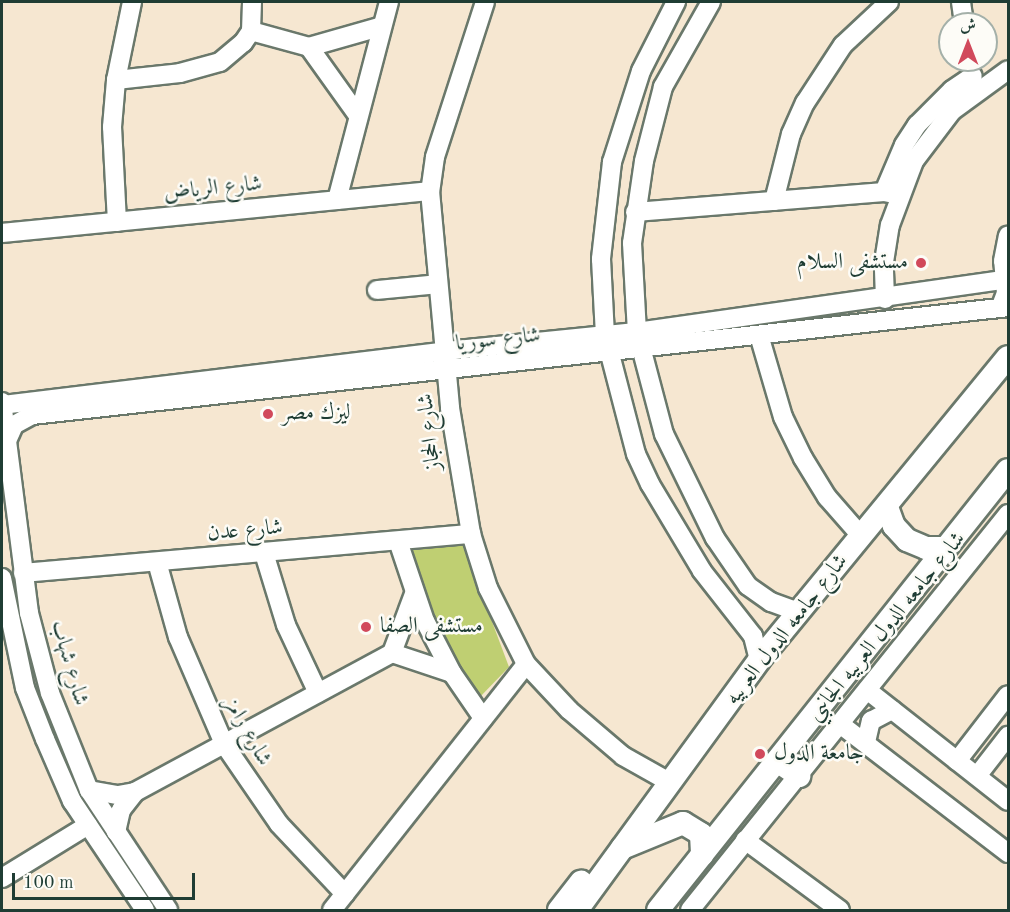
<!DOCTYPE html>
<html>
<head>
<meta charset="utf-8">
<style>
	body { margin:0 }
	#map { position:relative; width:1010px; height:912px; overflow:hidden; background:#f6e7d1; font-family:"Old Standard TT",Amiri,serif }
	div>[style] { position:absolute }
	.green>* { inset:0; background:#bfcf72 }
	.roads { filter:drop-shadow(2px 0 #6a786b) drop-shadow(-2px 0 #6a786b) drop-shadow(0 2px #6a786b) drop-shadow(0 -2px #6a786b) }
	.minor>* { height:18px; margin:-9px; padding:0 9px; transform-origin:9px; border-radius:9px; background:#fff }
	.major>* { height:22px; margin:-11px; padding:0 11px; transform-origin:11px; border-radius:11px; background:#fff }
	.dots>* { width:16px; height:16px; translate:-50% -50%; box-sizing:border-box; border:3px solid #fdfcf7; border-radius:50% }
	span { translate:-50% -50%; white-space:nowrap; text-align:center; line-height:1.15; -webkit-text-stroke:5px #fdfcf7; paint-order:stroke }
	.street-label { font-size:22px; color:#1f3d34 }
	.poi-label { font-size:22px; color:#1f3d34 }
	.right { translate:-100% -50%; text-align:right }
	.left { translate:0 -50%; text-align:left }
	.frame { position:absolute; inset:0; border:3px solid #1f3d34; pointer-events:none }
	.north { position:absolute; left:938px; top:12px; width:60px; height:60px; box-sizing:border-box; background:#fdfcf7; border:2px solid #a4b0a9; border-radius:50%; rotate:0deg; font-size:16px; font-weight:700; line-height:24px; text-align:center; color:#1f3d34 }
	.north::after { content:''; display:block; margin:auto; width:21px; height:27px; background:#d1495b; clip-path:polygon(50% 0,100% 100%,50% 72%,0 100%) }
	.scale { position:absolute; left:12px; top:873px; width:183px; height:27px; box-sizing:border-box; border:3px solid #1f3d34; border-top:0; padding-left:8px; font-size:18px; line-height:21px; white-space:nowrap; color:#1f3d34; -webkit-text-stroke:4px #fdfcf7; paint-order:stroke }
</style>
</head>
<body>
<div id="map">
	<div class="green">
		<i style="clip-path:polygon(461px 539px,509px 667px,478px 699px,440px 629px,407px 549px)"></i>
	</div>
	<div class="roads">
		<div class="minor">
			<i style="left:485px;top:2px;width:163px;rotate:107.9deg"></i>
			<i style="left:435px;top:157px;width:34px;rotate:98deg"></i>
			<i style="left:430px;top:191px;width:218px;rotate:84.7deg"></i>
			<i style="left:450px;top:408px;width:128px;rotate:80.5deg"></i>
			<i style="left:471px;top:534px;width:57px;rotate:72.5deg"></i>
			<i style="left:488px;top:588px;width:85px;rotate:63.4deg"></i>
			<i style="left:526px;top:664px;width:63px;rotate:46.9deg"></i>
			<i style="left:569px;top:710px;width:71px;rotate:40.4deg"></i>
			<i style="left:623px;top:756px;width:55px;rotate:29.4deg"></i>
			<i style="left:676px;top:2px;width:77px;rotate:116.9deg"></i>
			<i style="left:641px;top:71px;width:96px;rotate:107.7deg"></i>
			<i style="left:612px;top:162px;width:98px;rotate:96.5deg"></i>
			<i style="left:601px;top:259px;width:76px;rotate:87deg"></i>
			<i style="left:605px;top:335px;width:123px;rotate:75.4deg"></i>
			<i style="left:636px;top:454px;width:33px;rotate:65deg"></i>
			<i style="left:650px;top:484px;width:101px;rotate:59.1deg"></i>
			<i style="left:702px;top:571px;width:83px;rotate:51.9deg"></i>
			<i style="left:753px;top:636px;width:25px;rotate:76deg"></i>
			<i style="left:711px;top:2px;width:98px;rotate:119.5deg"></i>
			<i style="left:663px;top:87px;width:76px;rotate:104.4deg"></i>
			<i style="left:644px;top:161px;width:83px;rotate:98.3deg"></i>
			<i style="left:632px;top:243px;width:89px;rotate:86.8deg"></i>
			<i style="left:637px;top:332px;width:106px;rotate:75.2deg"></i>
			<i style="left:664px;top:434px;width:116px;rotate:63.9deg"></i>
			<i style="left:715px;top:538px;width:58px;rotate:55.5deg"></i>
			<i style="left:748px;top:586px;width:28px;rotate:35deg"></i>
			<i style="left:771px;top:602px;width:30px;rotate:20deg"></i>
			<i style="left:961px;top:2px;width:22px;rotate:82deg"></i>
			<i style="left:251px;top:31px;width:60px;rotate:15.4deg"></i>
			<i style="left:309px;top:47px;width:73px;rotate:-15.9deg"></i>
			<i style="left:309px;top:47px;width:82px;rotate:54.4deg"></i>
			<i style="left:116px;top:80px;width:64px;rotate:-6.2deg"></i>
			<i style="left:180px;top:73px;width:41px;rotate:-15.4deg"></i>
			<i style="left:220px;top:62px;width:30px;rotate:-40deg"></i>
			<i style="left:243px;top:43px;width:14px;rotate:-56deg"></i>
			<i style="left:251px;top:31px;width:29px;rotate:-88deg"></i>
			<i style="left:884px;top:192px;width:51px;rotate:-66.9deg"></i>
			<i style="left:904px;top:145px;width:24px;rotate:-57deg"></i>
			<i style="left:917px;top:125px;width:49px;rotate:-45deg"></i>
			<i style="left:952px;top:90px;width:25px;rotate:-34deg"></i>
			<i style="left:337px;top:200px;width:205px;rotate:-75.3deg"></i>
			<i style="left:774px;top:201px;width:69px;rotate:-75.8deg"></i>
			<i style="left:791px;top:134px;width:34px;rotate:-66deg"></i>
			<i style="left:805px;top:103px;width:69px;rotate:-56.8deg"></i>
			<i style="left:843px;top:45px;width:63px;rotate:-43.1deg"></i>
			<i style="left:635px;top:212px;width:250px;rotate:-4.6deg"></i>
			<i style="left:884px;top:192px;width:15px;rotate:11deg"></i>
			<i style="left:117px;top:222px;width:95px;rotate:-93deg"></i>
			<i style="left:112px;top:127px;width:47px;rotate:-85.1deg"></i>
			<i style="left:116px;top:80px;width:80px;rotate:-78.4deg"></i>
			<i style="left:2px;top:233px;width:430px;rotate:-5.6deg"></i>
			<i style="left:377px;top:290px;width:61px;rotate:-5.6deg"></i>
			<i style="left:885px;top:299px;width:37px;rotate:-92deg"></i>
			<i style="left:884px;top:262px;width:37px;rotate:-81deg"></i>
			<i style="left:890px;top:225px;width:68px;rotate:-69.4deg"></i>
			<i style="left:914px;top:161px;width:63px;rotate:-52.8deg"></i>
			<i style="left:952px;top:111px;width:69px;rotate:-36.2deg"></i>
			<i style="left:1001px;top:306px;width:14px;rotate:-69deg"></i>
			<i style="left:1006px;top:293px;width:32px;rotate:-95deg"></i>
			<i style="left:1003px;top:261px;width:26px;rotate:-79deg"></i>
			<i style="left:759px;top:335px;width:85px;rotate:73.7deg"></i>
			<i style="left:783px;top:417px;width:46px;rotate:64deg"></i>
			<i style="left:803px;top:458px;width:46px;rotate:58.4deg"></i>
			<i style="left:827px;top:497px;width:53px;rotate:48.8deg"></i>
			<i style="left:2px;top:402px;width:213px;rotate:82.7deg"></i>
			<i style="left:29px;top:613px;width:83px;rotate:75.3deg"></i>
			<i style="left:50px;top:693px;width:105px;rotate:68.1deg"></i>
			<i style="left:89px;top:790px;width:144px;rotate:56.6deg"></i>
			<i style="left:2px;top:405px;width:447px;rotate:-6.9deg"></i>
			<i style="left:446px;top:351px;width:192px;rotate:-5.7deg"></i>
			<i style="left:637px;top:332px;width:375px;rotate:-8.1deg"></i>
			<i style="left:6px;top:443px;width:20px;rotate:-66deg"></i>
			<i style="left:14px;top:425px;width:21px;rotate:-29deg"></i>
			<i style="left:32px;top:415px;width:982px;rotate:-6.31deg"></i>
			<i style="left:398px;top:541px;width:84px;rotate:71.4deg"></i>
			<i style="left:425px;top:621px;width:59px;rotate:62.6deg"></i>
			<i style="left:452px;top:673px;width:55px;rotate:55.4deg"></i>
			<i style="left:264px;top:553px;width:75px;rotate:73deg"></i>
			<i style="left:286px;top:625px;width:75px;rotate:64.8deg"></i>
			<i style="left:157px;top:562px;width:78px;rotate:74.4deg"></i>
			<i style="left:178px;top:637px;width:116px;rotate:66.7deg"></i>
			<i style="left:224px;top:744px;width:97px;rotate:55.5deg"></i>
			<i style="left:279px;top:824px;width:96px;rotate:46.7deg"></i>
			<i style="left:23px;top:573px;width:450px;rotate:-5deg"></i>
			<i style="left:2px;top:578px;width:112px;rotate:78.2deg"></i>
			<i style="left:25px;top:688px;width:55px;rotate:68.6deg"></i>
			<i style="left:45px;top:739px;width:68px;rotate:66.5deg"></i>
			<i style="left:72px;top:801px;width:131px;rotate:56.2deg"></i>
			<i style="left:392px;top:653px;width:63px;rotate:18.4deg"></i>
			<i style="left:867px;top:690px;width:179px;rotate:38.2deg"></i>
			<i style="left:840px;top:724px;width:212px;rotate:37.5deg"></i>
			<i style="left:866px;top:742px;width:22px;rotate:-77deg"></i>
			<i style="left:871px;top:721px;width:24px;rotate:-28deg"></i>
			<i style="left:957px;top:761px;width:83px;rotate:-52.3deg"></i>
			<i style="left:977px;top:776px;width:51px;rotate:-52.2deg"></i>
			<i style="left:89px;top:790px;width:29px;rotate:10deg"></i>
			<i style="left:118px;top:795px;width:17px;rotate:-10deg"></i>
			<i style="left:135px;top:792px;width:292px;rotate:-28.4deg"></i>
			<i style="left:392px;top:653px;width:63px;rotate:-69.6deg"></i>
			<i style="left:116px;top:832px;width:23px;rotate:-77deg"></i>
			<i style="left:121px;top:810px;width:23px;rotate:-52deg"></i>
			<i style="left:745px;top:840px;width:118px;rotate:36.4deg"></i>
			<i style="left:2px;top:878px;width:101px;rotate:-31.6deg"></i>
			<i style="left:332px;top:910px;width:313px;rotate:-51.7deg"></i>
			<i style="left:690px;top:910px;width:508px;rotate:-51.23deg"></i>
		</div>
		<div class="major">
			<i style="left:887px;top:507px;width:20px;rotate:70deg"></i>
			<i style="left:894px;top:526px;width:19px;rotate:47deg"></i>
			<i style="left:907px;top:540px;width:21px;rotate:23deg"></i>
			<i style="left:926px;top:548px;width:19px"></i>
			<i style="left:777px;top:761px;width:27px;rotate:34deg"></i>
			<i style="left:622px;top:848px;width:66px;rotate:-22.3deg"></i>
			<i style="left:683px;top:823px;width:21px;rotate:31deg"></i>
			<i style="left:701px;top:834px;width:21px;rotate:87deg"></i>
			<i style="left:559px;top:910px;width:36px;rotate:-52deg"></i>
			<i style="left:577px;top:910px;width:309px;rotate:-53.9deg"></i>
			<i style="left:759px;top:660px;width:392px;rotate:-50.6deg"></i>
			<i style="left:658px;top:910px;width:562px;rotate:-51.5deg"></i>
		</div>
	</div>
	<div class="dots">
		<i style="left:921px;top:263px;background:#d1495b"></i>
		<i style="left:268px;top:414px;background:#d1495b"></i>
		<i style="left:366px;top:627px;background:#d1495b"></i>
		<i style="left:760px;top:754px;background:#d1495b"></i>
	</div>
	<div class="street-label">
		<span style="left:213px;top:189px;rotate:-6deg">شارع الرياض</span>
		<span style="left:498px;top:340px;rotate:-6deg">شارع سوريا</span>
		<span style="left:430px;top:432px;rotate:-96deg">شارع الحجاز</span>
		<span style="left:245px;top:531px;rotate:-5deg">شارع عدن</span>
		<span style="left:887px;top:627px;rotate:-51deg">شارع جامعه الدول العربيه الجانبي</span>
		<span style="left:787px;top:630px;rotate:-52deg">شارع جامعه الدول العربيه</span>
		<span style="left:69px;top:663px;rotate:74deg">شارع شهاب</span>
		<span style="left:247px;top:731px;rotate:61deg">شارع رامز</span>
	</div>
	<div class="poi-label">
		<span class="right" style="left:908px;top:263px">مستشفى السلام</span>
		<span class="left" style="left:282px;top:414px">ليزك مصر</span>
		<span class="left" style="left:380px;top:627px">مستشفى الصفا</span>
		<span class="left" style="left:774px;top:754px">جامعة الدول</span>
	</div>
	<div class="frame"></div>
	<div class="north">ش</div>
	<div class="scale">100 m</div>
</div>
</body>
</html>
